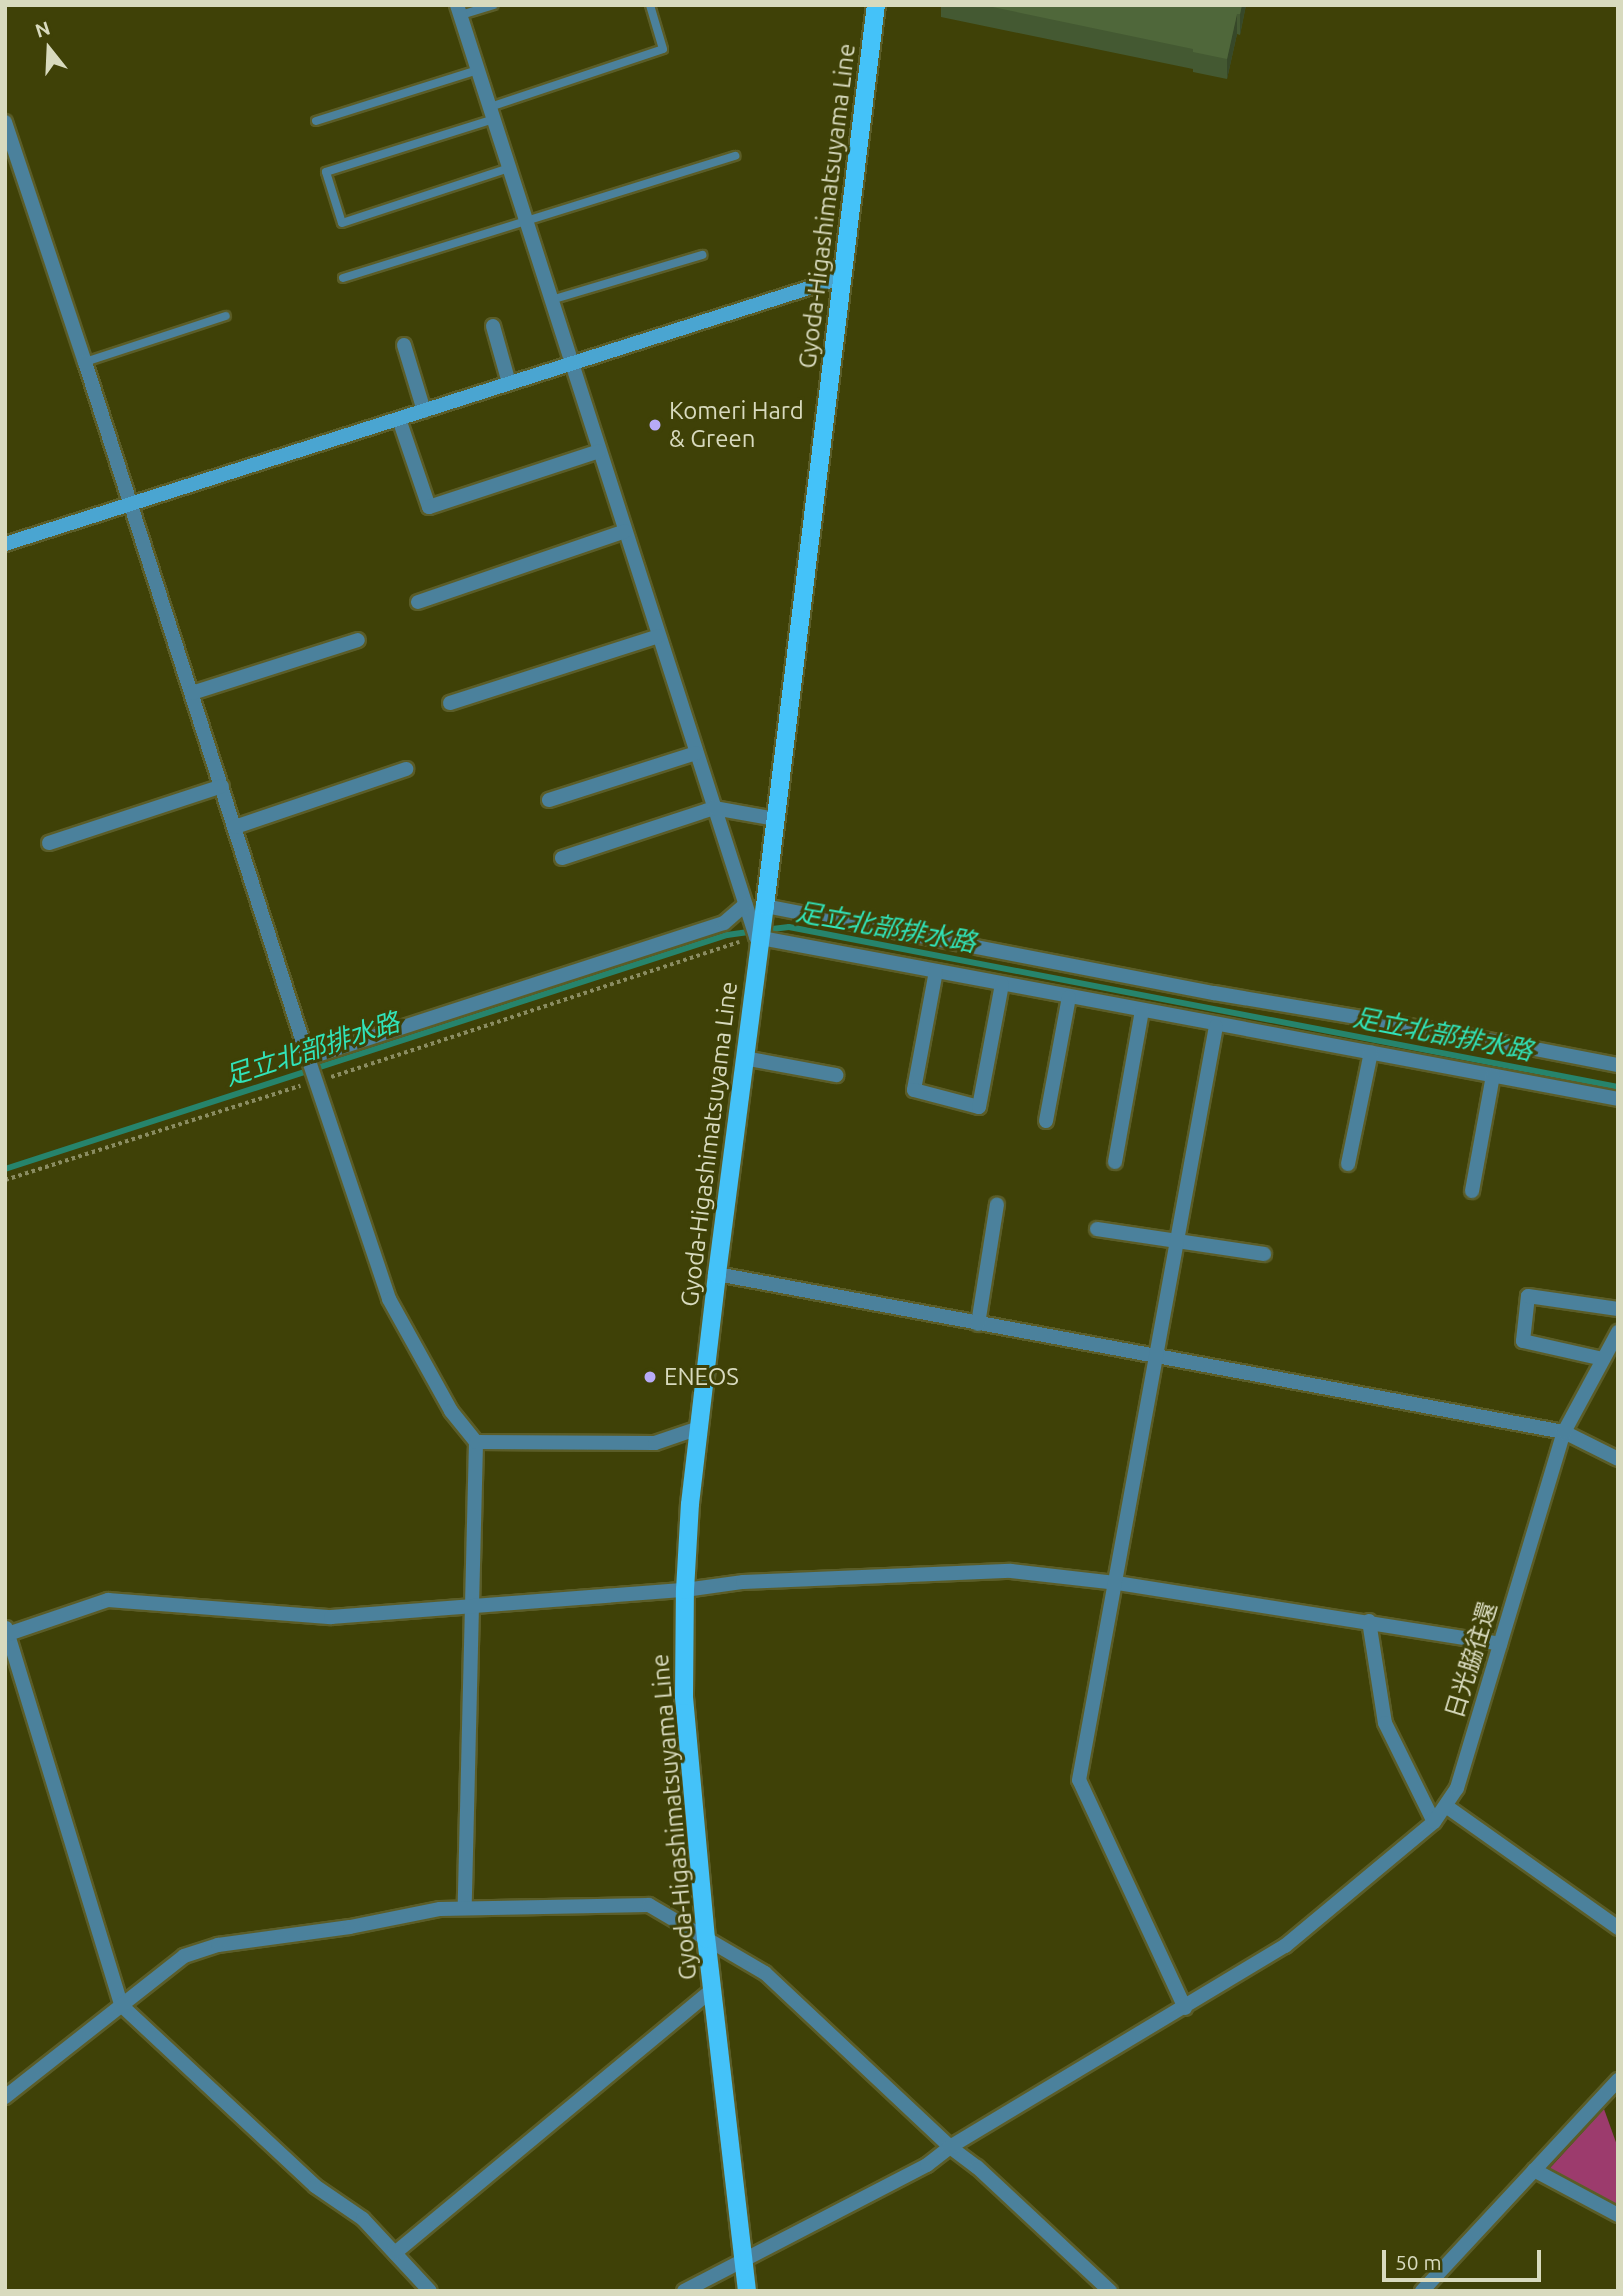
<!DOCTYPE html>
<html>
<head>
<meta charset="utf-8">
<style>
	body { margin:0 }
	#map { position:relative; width:1623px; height:2296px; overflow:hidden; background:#3f4107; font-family:Ubuntu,"Noto Sans JP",sans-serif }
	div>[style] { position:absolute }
	.green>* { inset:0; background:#9c3b6d }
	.stream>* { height:6px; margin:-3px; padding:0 3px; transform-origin:3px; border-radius:3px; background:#26846c }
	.path>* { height:3.5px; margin-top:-1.75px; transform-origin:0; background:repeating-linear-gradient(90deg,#8a8c61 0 3.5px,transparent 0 7px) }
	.roads { filter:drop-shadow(2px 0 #5b5d28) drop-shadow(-2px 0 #5b5d28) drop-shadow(0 2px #5b5d28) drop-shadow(0 -2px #5b5d28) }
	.lane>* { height:8px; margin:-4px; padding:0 4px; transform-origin:4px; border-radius:4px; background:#4b819c }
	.street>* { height:14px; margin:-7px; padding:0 7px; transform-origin:7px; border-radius:7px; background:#4b819c }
	.secondary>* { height:14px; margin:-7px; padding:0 7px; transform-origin:7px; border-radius:7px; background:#4aa5d1 }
	.primary>* { height:18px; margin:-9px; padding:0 9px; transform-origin:9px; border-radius:9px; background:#44c2f9 }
	.wall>* { inset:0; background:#445932 }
	.shaded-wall>* { inset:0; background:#374829 }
	.building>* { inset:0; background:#4f673a }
	.dots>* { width:19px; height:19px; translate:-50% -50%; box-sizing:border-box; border:4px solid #3f4107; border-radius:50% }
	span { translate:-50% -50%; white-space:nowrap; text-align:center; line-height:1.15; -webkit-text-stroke:6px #3f4107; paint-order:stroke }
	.street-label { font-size:24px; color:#d8dabe }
	.poi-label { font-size:24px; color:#d8dabe }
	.left { translate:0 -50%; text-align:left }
	.water-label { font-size:26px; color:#31e3b9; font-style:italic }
	.frame { position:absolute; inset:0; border:7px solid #d8dabe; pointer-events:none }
	.north { position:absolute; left:14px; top:14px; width:70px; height:70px; -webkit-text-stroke:5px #3f4107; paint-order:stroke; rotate:342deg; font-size:19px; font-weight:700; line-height:28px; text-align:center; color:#d8dabe }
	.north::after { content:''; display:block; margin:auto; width:24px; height:32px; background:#d8dabe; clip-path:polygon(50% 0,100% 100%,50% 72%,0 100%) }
	.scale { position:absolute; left:1382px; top:2250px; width:159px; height:32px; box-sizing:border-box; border:4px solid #d8dabe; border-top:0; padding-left:9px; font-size:21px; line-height:24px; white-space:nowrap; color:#d8dabe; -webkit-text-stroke:5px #3f4107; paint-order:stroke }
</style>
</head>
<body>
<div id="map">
	<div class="green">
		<i style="clip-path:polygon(1604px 2109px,1618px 2148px,1618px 2211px,1553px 2178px,1550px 2168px)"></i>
	</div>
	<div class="stream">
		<i style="left:764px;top:930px;width:25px;rotate:-7deg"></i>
		<i style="left:789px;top:927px;width:844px;rotate:10.92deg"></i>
		<i style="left:5px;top:1169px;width:759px;rotate:-17.96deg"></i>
		<i style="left:727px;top:935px;width:27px;rotate:-8deg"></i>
	</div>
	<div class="path">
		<i style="left:331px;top:1077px;width:430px;rotate:-18.3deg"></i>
		<i style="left:5px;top:1180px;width:310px;rotate:-17.7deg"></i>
	</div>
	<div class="roads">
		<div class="lane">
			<i style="left:461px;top:15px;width:34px;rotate:-17deg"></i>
			<i style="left:490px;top:107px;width:182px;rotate:-18.5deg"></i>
			<i style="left:663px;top:49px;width:46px;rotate:-106.5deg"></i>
			<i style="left:494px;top:119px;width:176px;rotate:162.5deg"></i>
			<i style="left:326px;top:172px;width:53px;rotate:72.6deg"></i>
			<i style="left:342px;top:223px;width:176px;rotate:-18.2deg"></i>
			<i style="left:316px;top:121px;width:170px;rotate:-17.5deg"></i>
			<i style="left:343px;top:278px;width:411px;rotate:-17.3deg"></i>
			<i style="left:551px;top:300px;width:158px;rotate:-16.6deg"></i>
			<i style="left:85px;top:362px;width:148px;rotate:-18.1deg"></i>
		</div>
		<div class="street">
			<i style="left:457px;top:5px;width:979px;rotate:72.21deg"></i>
			<i style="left:756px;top:937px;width:877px;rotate:10.64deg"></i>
			<i style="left:5px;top:122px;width:253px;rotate:71.6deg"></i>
			<i style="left:85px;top:362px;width:731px;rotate:72.23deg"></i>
			<i style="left:308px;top:1058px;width:254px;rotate:71.4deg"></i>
			<i style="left:389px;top:1299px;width:128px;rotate:61deg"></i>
			<i style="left:451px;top:1411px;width:40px;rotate:51deg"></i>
			<i style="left:476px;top:1442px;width:466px;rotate:91.4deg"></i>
			<i style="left:493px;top:326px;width:59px;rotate:74.3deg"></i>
			<i style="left:404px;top:345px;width:69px;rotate:73.1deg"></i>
			<i style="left:399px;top:419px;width:93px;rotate:71.2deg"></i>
			<i style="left:429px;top:507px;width:179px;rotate:-18.2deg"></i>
			<i style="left:418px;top:602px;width:219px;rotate:-18.9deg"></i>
			<i style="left:192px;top:693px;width:174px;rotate:-17.7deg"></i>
			<i style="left:450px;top:703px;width:219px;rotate:-17.8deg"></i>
			<i style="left:549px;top:800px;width:154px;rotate:-17.7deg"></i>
			<i style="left:235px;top:827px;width:181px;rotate:-18.7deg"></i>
			<i style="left:49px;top:843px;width:182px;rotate:-18.2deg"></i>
			<i style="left:562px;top:858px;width:160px;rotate:-18.2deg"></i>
			<i style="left:714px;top:808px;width:62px;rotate:10.2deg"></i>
			<i style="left:765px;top:906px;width:457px;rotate:11deg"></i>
			<i style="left:1214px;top:993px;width:253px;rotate:9.6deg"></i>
			<i style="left:1463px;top:1035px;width:158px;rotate:11deg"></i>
			<i style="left:936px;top:971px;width:121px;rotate:100.5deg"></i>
			<i style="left:914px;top:1090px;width:67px;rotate:14.7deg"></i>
			<i style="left:979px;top:1107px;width:125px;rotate:-79.4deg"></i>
			<i style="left:308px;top:1058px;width:437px;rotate:-18deg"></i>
			<i style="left:724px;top:923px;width:28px;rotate:-41deg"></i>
			<i style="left:744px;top:1058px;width:94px;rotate:10.5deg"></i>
			<i style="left:1046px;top:1121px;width:126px;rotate:-79.5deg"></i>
			<i style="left:1115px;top:1162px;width:153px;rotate:-79.9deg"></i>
			<i style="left:1348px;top:1164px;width:114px;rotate:-78.4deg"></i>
			<i style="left:1472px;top:1191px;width:117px;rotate:-79.7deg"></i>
			<i style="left:1097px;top:1229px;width:169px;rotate:8.5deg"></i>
			<i style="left:717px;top:1274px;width:862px;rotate:10.57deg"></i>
			<i style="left:1564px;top:1432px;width:60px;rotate:26.6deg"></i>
			<i style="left:978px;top:1324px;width:121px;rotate:-81deg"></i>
			<i style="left:1603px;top:1359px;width:82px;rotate:-167.3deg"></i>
			<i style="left:1523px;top:1341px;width:45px;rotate:-83.7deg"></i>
			<i style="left:1528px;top:1296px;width:91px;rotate:8.2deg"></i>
			<i style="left:476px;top:1442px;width:179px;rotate:0.3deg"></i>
			<i style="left:655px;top:1443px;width:46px;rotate:-18.8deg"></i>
			<i style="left:1369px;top:1621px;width:103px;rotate:81.1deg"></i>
			<i style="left:1385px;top:1723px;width:110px;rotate:63.7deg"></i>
			<i style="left:6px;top:1628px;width:394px;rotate:73deg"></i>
			<i style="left:121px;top:2005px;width:265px;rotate:43deg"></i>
			<i style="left:315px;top:2186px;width:58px;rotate:34.5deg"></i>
			<i style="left:363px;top:2219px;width:98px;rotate:47.1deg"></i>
			<i style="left:5px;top:1635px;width:109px;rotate:-18.8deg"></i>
			<i style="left:108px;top:1600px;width:224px;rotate:4.4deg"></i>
			<i style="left:331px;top:1617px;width:355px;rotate:-4.4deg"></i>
			<i style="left:685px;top:1590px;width:59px;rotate:-7.9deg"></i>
			<i style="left:743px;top:1582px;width:268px;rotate:-2.4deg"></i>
			<i style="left:1011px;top:1571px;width:107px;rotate:6.5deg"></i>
			<i style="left:1117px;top:1583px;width:388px;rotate:9deg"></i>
			<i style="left:1446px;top:1806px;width:211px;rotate:35.3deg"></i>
			<i style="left:1185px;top:2008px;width:251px;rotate:-114.9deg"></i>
			<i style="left:1079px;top:1780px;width:766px;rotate:-79.7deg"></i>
			<i style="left:5px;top:2097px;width:228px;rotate:-38.2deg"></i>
			<i style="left:184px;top:1956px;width:36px;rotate:-18deg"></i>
			<i style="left:218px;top:1945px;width:133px;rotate:-7.8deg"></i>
			<i style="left:350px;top:1927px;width:92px;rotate:-11.3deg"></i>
			<i style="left:440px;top:1909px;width:209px;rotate:-1.1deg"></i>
			<i style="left:649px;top:1905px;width:134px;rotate:30.4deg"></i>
			<i style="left:765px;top:1973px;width:254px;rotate:43.2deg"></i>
			<i style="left:950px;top:2147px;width:34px;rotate:37deg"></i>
			<i style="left:977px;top:2167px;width:182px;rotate:43deg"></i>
			<i style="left:1534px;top:2170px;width:95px;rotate:28.2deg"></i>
			<i style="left:395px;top:2253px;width:412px;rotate:-39.7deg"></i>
			<i style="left:684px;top:2291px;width:274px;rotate:-27.4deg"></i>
			<i style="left:927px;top:2165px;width:29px;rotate:-38deg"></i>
			<i style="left:950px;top:2147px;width:391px;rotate:-31deg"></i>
			<i style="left:1285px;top:1946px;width:194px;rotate:-39.8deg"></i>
			<i style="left:1434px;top:1822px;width:41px;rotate:-55.9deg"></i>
			<i style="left:1457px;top:1788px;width:372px;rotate:-73.3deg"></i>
			<i style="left:1564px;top:1432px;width:114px;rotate:-61.6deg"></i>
			<i style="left:1422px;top:2291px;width:288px;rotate:-47.1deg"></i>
		</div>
		<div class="secondary">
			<i style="left:5px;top:544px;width:880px;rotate:-17.67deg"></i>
		</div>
		<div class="primary">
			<i style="left:747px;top:2291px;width:354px;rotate:-96.6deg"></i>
			<i style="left:706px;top:1939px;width:244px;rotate:-95.2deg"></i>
			<i style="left:684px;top:1696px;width:106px;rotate:-89.5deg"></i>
			<i style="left:685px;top:1590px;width:86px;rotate:-86.7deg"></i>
			<i style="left:690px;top:1504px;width:232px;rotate:-83.3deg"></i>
			<i style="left:717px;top:1274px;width:371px;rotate:-82.6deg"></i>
			<i style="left:765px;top:906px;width:908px;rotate:-82.98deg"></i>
		</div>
	</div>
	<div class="wall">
		<i style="clip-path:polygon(941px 5px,1246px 5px,1240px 35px,1237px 34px,1227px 79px,1193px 72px,1193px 69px,941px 17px)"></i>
	</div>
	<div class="shaded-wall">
		<i style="clip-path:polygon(1242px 5px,1246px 5px,1240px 35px,1240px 14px)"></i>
		<i style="clip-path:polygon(1237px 14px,1237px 34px,1227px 79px,1227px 59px)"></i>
	</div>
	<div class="building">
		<i style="clip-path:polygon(983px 5px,1242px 5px,1240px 14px,1237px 14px,1227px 59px,1193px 52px,1193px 49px)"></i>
	</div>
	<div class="dots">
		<i style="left:655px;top:425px;background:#b8abf7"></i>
		<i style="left:650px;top:1377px;background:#b8abf7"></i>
	</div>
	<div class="street-label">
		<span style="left:827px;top:206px;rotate:-83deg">Gyoda-Higashimatsuyama Line</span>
		<span style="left:709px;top:1144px;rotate:-83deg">Gyoda-Higashimatsuyama Line</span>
		<span style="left:1471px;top:1660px;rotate:-73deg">日光脇往還</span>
		<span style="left:674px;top:1817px;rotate:-95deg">Gyoda-Higashimatsuyama Line</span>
	</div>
	<div class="poi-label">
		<span class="left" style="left:669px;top:425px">Komeri Hard<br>&amp; Green</span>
		<span class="left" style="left:664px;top:1377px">ENEOS</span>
	</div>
	<div class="water-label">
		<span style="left:886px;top:927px;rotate:10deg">足立北部排水路</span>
		<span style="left:1443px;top:1034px;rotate:11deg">足立北部排水路</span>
		<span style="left:312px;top:1049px;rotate:-18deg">足立北部排水路</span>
	</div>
	<div class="frame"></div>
	<div class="north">N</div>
	<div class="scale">50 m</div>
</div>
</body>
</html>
